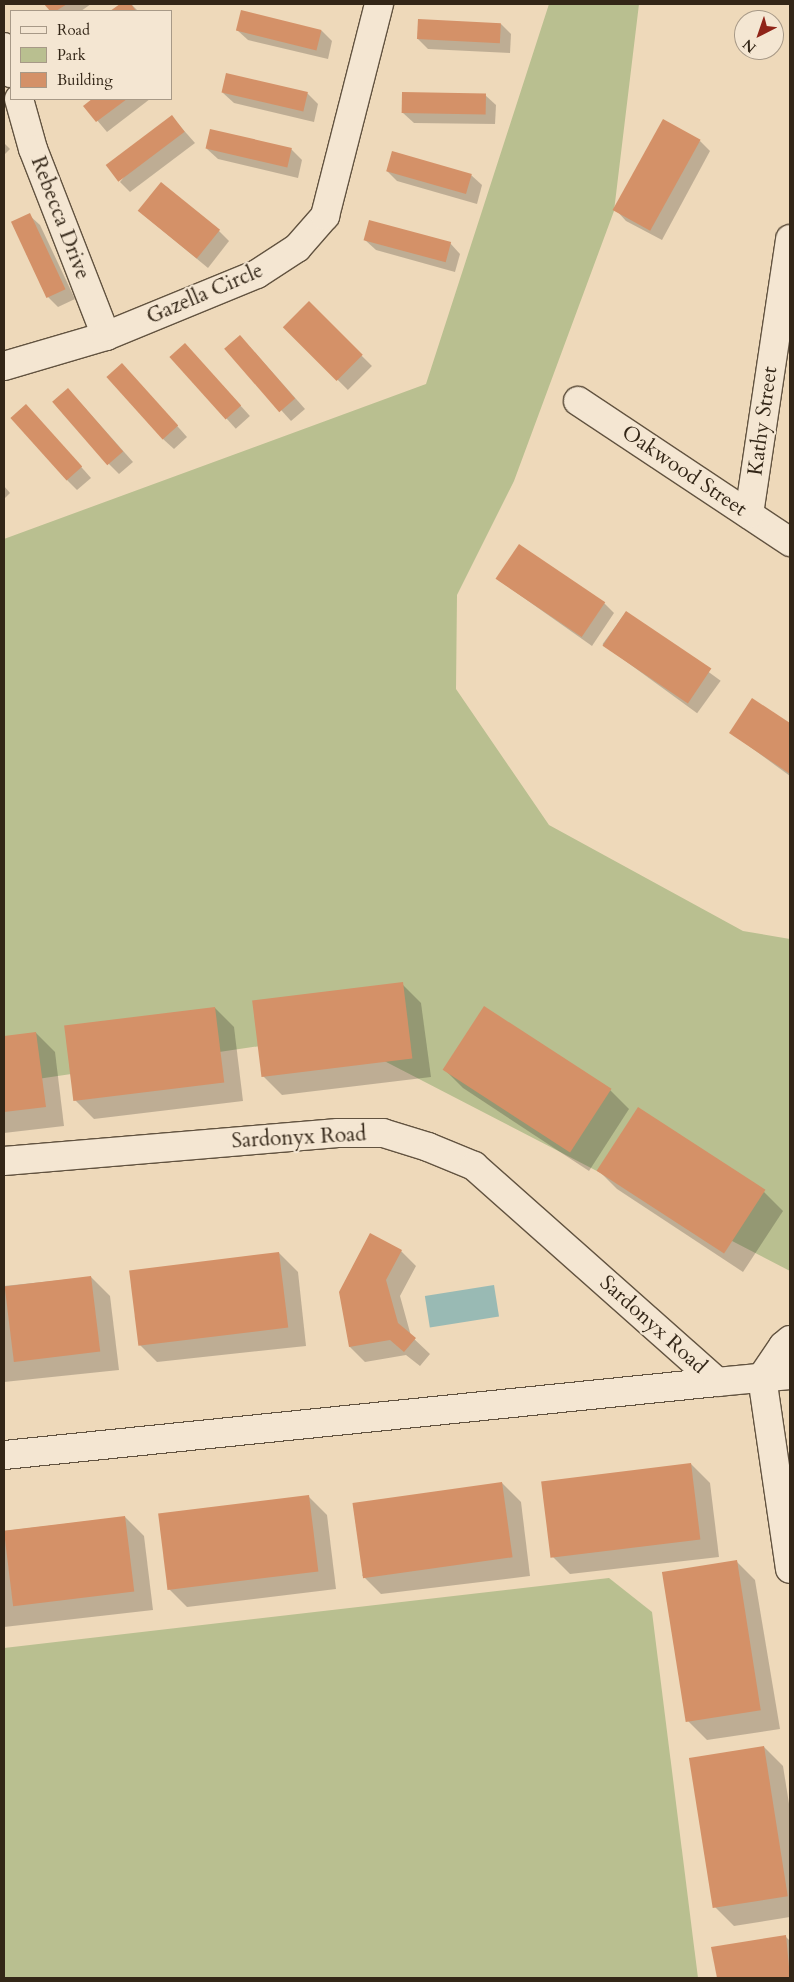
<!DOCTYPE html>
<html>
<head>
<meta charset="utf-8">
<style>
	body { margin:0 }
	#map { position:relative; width:794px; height:1982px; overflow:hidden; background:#eed9ba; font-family:Cardo,serif }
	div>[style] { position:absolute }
	.green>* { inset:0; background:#b9bf90 }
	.water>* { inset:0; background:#99bab4; transform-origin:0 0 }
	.shadow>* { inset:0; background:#0003; transform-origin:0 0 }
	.building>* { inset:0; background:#d49168; transform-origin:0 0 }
	.roads { filter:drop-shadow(1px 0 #625340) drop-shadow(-1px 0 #625340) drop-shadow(0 1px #625340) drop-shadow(0 -1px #625340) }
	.minor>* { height:28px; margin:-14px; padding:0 14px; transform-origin:14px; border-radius:14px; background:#f4e6d2 }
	span { translate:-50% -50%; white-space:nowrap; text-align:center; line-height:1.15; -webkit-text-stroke:4.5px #f4e6d2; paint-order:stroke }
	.street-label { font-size:21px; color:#332617 }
	.frame { position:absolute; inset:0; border:5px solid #332617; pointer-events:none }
	.legend { position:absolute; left:10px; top:10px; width:162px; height:90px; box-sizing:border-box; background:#f4e6d2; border:1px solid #a79987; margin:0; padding:6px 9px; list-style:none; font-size:15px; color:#332617 }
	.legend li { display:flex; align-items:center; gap:10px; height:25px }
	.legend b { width:25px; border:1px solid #a79987 }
	.north { position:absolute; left:734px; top:10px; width:50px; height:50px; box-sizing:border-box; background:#f4e6d2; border:1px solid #a79987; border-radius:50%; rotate:221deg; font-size:14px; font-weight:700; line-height:20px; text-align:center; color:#332617 }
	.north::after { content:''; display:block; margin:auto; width:18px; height:22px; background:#8f2418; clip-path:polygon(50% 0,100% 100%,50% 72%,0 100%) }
</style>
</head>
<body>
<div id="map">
	<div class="green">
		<i style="clip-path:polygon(549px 4px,639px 4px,614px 211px,514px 481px,457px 595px,456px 689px,549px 825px,743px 931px,790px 939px,790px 1271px,334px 1035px,4px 1084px,4px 539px,426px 384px)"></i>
		<i style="clip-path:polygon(609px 1578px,652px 1612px,698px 1978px,4px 1978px,4px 1648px)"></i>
	</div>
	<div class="water">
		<i style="left:494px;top:1285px;width:32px;height:70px;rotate:81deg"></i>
	</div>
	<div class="shadow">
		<i style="clip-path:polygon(46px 4px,91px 4px,81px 11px,51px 11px)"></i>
		<i style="clip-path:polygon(122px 4px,131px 4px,138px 11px,112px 11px)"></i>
		<i style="clip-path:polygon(501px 24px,511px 34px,510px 53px,428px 49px,418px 39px)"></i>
		<i style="clip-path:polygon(237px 30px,322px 31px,332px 41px,328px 59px,248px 40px)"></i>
		<i style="clip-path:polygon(223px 93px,307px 93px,318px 104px,314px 122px,234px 103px)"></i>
		<i style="clip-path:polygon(485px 95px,496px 105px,495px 124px,414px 123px,403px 113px)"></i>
		<i style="clip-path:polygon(94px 99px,150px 99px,107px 132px,85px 106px)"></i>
		<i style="clip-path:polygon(172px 117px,195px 143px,130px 192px,120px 182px)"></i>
		<i style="clip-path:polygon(700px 141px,710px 151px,662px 240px,626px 221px,616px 210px)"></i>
		<i style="clip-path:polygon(4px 143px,10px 149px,4px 155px)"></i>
		<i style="clip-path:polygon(207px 149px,291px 149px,302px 160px,298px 178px,218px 159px)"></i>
		<i style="clip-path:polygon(387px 171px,471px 175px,482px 185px,477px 204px,397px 181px)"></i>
		<i style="clip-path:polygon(139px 211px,219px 231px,229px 241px,208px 268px)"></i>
		<i style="clip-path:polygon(29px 215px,40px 225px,75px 299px,58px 307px,48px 297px)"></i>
		<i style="clip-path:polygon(365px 240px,450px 243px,460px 254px,455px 272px,376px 250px)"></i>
		<i style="left:309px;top:303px;width:89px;height:34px;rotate:45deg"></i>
		<i style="left:185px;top:344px;width:97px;height:19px;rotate:48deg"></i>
		<i style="clip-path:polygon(250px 347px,305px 409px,291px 421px,226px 349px)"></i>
		<i style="clip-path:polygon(132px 375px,187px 437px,174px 449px,163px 439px)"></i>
		<i style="clip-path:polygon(78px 400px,133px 462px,119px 474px,109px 464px)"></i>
		<i style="clip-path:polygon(36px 416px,91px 478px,77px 490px,67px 480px)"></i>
		<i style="clip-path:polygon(4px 486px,10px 493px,4px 499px)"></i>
		<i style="clip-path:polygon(497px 579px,604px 603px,614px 613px,592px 646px)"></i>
		<i style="left:626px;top:612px;width:117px;height:40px;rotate:36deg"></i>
		<i style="clip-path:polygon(753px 700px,790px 725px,790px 776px,731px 733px)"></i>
		<i style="clip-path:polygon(402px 984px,421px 1003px,431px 1077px,282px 1095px,263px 1076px)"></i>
		<i style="clip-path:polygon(215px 1008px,234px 1027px,243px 1101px,94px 1119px,75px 1100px)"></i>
		<i style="clip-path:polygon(36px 1033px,55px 1052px,64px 1126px,4px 1133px,4px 1037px)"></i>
		<i style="clip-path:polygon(444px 1069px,610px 1090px,629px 1109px,589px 1171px,463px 1088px)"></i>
		<i style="clip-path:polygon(598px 1170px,764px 1192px,783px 1211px,743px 1272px,617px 1189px)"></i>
		<i style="clip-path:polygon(401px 1251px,416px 1266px,400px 1296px,411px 1336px,430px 1354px,420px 1366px,406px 1355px,365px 1362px,350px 1347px,340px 1292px)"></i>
		<i style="clip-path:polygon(279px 1253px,298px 1272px,306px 1346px,157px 1362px,138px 1343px)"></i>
		<i style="clip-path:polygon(91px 1277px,110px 1296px,119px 1370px,4px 1382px,4px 1286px)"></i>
		<i style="clip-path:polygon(691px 1464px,710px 1483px,719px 1557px,570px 1574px,551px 1555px)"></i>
		<i style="clip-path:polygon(502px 1483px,521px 1502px,530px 1576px,381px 1594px,362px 1575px)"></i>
		<i style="clip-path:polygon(308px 1496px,327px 1515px,336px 1589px,187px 1607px,168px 1588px)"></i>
		<i style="clip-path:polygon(125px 1517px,144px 1536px,153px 1610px,4px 1627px,4px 1531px)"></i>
		<i style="clip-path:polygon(736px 1561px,755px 1580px,780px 1729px,707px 1740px,688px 1721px)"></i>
		<i style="clip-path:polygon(764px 1747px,783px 1766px,790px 1810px,790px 1917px,734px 1926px,715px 1907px)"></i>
		<i style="clip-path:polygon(786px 1937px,790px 1941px,790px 1978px,718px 1978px,713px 1948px)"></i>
	</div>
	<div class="building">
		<i style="clip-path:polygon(44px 4px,67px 4px,56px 11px,50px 11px)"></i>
		<i style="clip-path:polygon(120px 4px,131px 4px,136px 11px,110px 11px)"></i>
		<i style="left:241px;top:10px;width:83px;height:21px;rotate:14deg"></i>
		<i style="left:418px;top:19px;width:83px;height:20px;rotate:3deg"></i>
		<i style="left:226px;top:73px;width:84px;height:20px;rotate:13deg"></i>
		<i style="left:402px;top:92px;width:84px;height:21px;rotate:1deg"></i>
		<i style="clip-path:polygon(92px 99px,127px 99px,96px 122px,83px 106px)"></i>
		<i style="left:172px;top:115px;width:21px;height:83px;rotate:53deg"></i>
		<i style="left:663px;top:119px;width:43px;height:104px;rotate:29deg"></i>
		<i style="left:210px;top:129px;width:84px;height:20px;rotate:13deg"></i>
		<i style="left:392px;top:151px;width:83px;height:21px;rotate:16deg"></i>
		<i style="left:161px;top:182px;width:76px;height:37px;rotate:39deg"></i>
		<i style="left:30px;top:213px;width:84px;height:21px;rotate:65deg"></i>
		<i style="left:369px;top:220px;width:85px;height:21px;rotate:15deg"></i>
		<i style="left:309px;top:301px;width:76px;height:37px;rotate:45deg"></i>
		<i style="left:240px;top:335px;width:84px;height:21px;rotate:49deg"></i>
		<i style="left:185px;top:343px;width:84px;height:21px;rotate:48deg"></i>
		<i style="left:122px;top:363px;width:84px;height:21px;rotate:48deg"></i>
		<i style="left:68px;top:388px;width:84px;height:21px;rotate:49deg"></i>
		<i style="left:26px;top:404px;width:84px;height:21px;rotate:48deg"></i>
		<i style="left:519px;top:544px;width:104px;height:42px;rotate:34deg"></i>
		<i style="left:626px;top:611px;width:103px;height:42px;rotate:34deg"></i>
		<i style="clip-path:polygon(752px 698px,790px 723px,790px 774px,729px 733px)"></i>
		<i style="left:403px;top:982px;width:77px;height:152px;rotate:83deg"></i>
		<i style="left:484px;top:1006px;width:152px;height:76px;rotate:33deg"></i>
		<i style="left:215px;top:1007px;width:76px;height:152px;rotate:83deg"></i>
		<i style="clip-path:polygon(36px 1032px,46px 1107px,4px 1112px,4px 1036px)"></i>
		<i style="left:638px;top:1107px;width:152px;height:76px;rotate:33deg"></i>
		<i style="clip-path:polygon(370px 1233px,402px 1250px,386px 1280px,398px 1323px,416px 1338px,404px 1352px,390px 1340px,349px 1347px,339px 1292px)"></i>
		<i style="left:279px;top:1252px;width:76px;height:151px;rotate:83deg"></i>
		<i style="left:91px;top:1276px;width:76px;height:87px;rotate:83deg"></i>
		<i style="left:691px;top:1463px;width:77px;height:151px;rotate:83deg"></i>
		<i style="left:502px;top:1482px;width:76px;height:151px;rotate:82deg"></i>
		<i style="left:309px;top:1495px;width:77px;height:152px;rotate:83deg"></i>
		<i style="left:125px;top:1516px;width:76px;height:122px;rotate:83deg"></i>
		<i style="left:737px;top:1560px;width:152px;height:76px;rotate:81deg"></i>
		<i style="left:764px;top:1746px;width:152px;height:76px;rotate:81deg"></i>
		<i style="clip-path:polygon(786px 1935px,790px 1978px,717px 1978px,711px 1947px)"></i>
	</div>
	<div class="roads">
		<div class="minor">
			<i style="left:4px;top:47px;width:27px;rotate:75deg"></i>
			<i style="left:19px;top:99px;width:52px;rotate:74.4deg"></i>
			<i style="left:33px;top:149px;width:201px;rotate:68.7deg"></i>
			<i style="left:4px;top:366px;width:106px;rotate:-16.4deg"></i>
			<i style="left:106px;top:336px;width:163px;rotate:-22.3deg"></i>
			<i style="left:257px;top:274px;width:48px;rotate:-33deg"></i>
			<i style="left:297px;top:248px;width:43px;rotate:-48.8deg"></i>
			<i style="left:325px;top:216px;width:219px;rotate:-75.7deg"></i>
			<i style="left:578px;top:401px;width:255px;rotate:33.6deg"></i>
			<i style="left:749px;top:514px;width:278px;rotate:-81.5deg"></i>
			<i style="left:4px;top:1161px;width:335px;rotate:-4.8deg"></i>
			<i style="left:338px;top:1133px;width:45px"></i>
			<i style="left:383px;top:1133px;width:47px;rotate:17.3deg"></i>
			<i style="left:428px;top:1147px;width:50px;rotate:22.4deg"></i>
			<i style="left:474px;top:1166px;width:325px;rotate:41.6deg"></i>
			<i style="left:717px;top:1382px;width:717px;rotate:174.15deg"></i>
			<i style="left:790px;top:1340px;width:9px;rotate:139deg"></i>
			<i style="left:783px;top:1346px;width:37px;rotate:124deg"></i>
			<i style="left:762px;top:1377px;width:194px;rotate:81.7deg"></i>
			<i style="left:717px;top:1382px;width:73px;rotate:-5.5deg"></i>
		</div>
	</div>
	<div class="street-label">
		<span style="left:60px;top:218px;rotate:69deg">Rebecca Drive</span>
		<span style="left:205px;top:294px;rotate:-23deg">Gazella Circle</span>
		<span style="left:763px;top:421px;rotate:-82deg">Kathy Street</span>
		<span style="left:684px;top:471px;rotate:34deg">Oakwood Street</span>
		<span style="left:299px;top:1138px;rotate:-3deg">Sardonyx Road</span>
		<span style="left:653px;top:1325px;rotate:42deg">Sardonyx Road</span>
	</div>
	<div class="frame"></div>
	<ul class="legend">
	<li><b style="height:6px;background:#f4e6d2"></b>Road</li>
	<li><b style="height:14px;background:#b9bf90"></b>Park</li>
	<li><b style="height:14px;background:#d49168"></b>Building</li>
	</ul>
	<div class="north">N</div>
</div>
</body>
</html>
